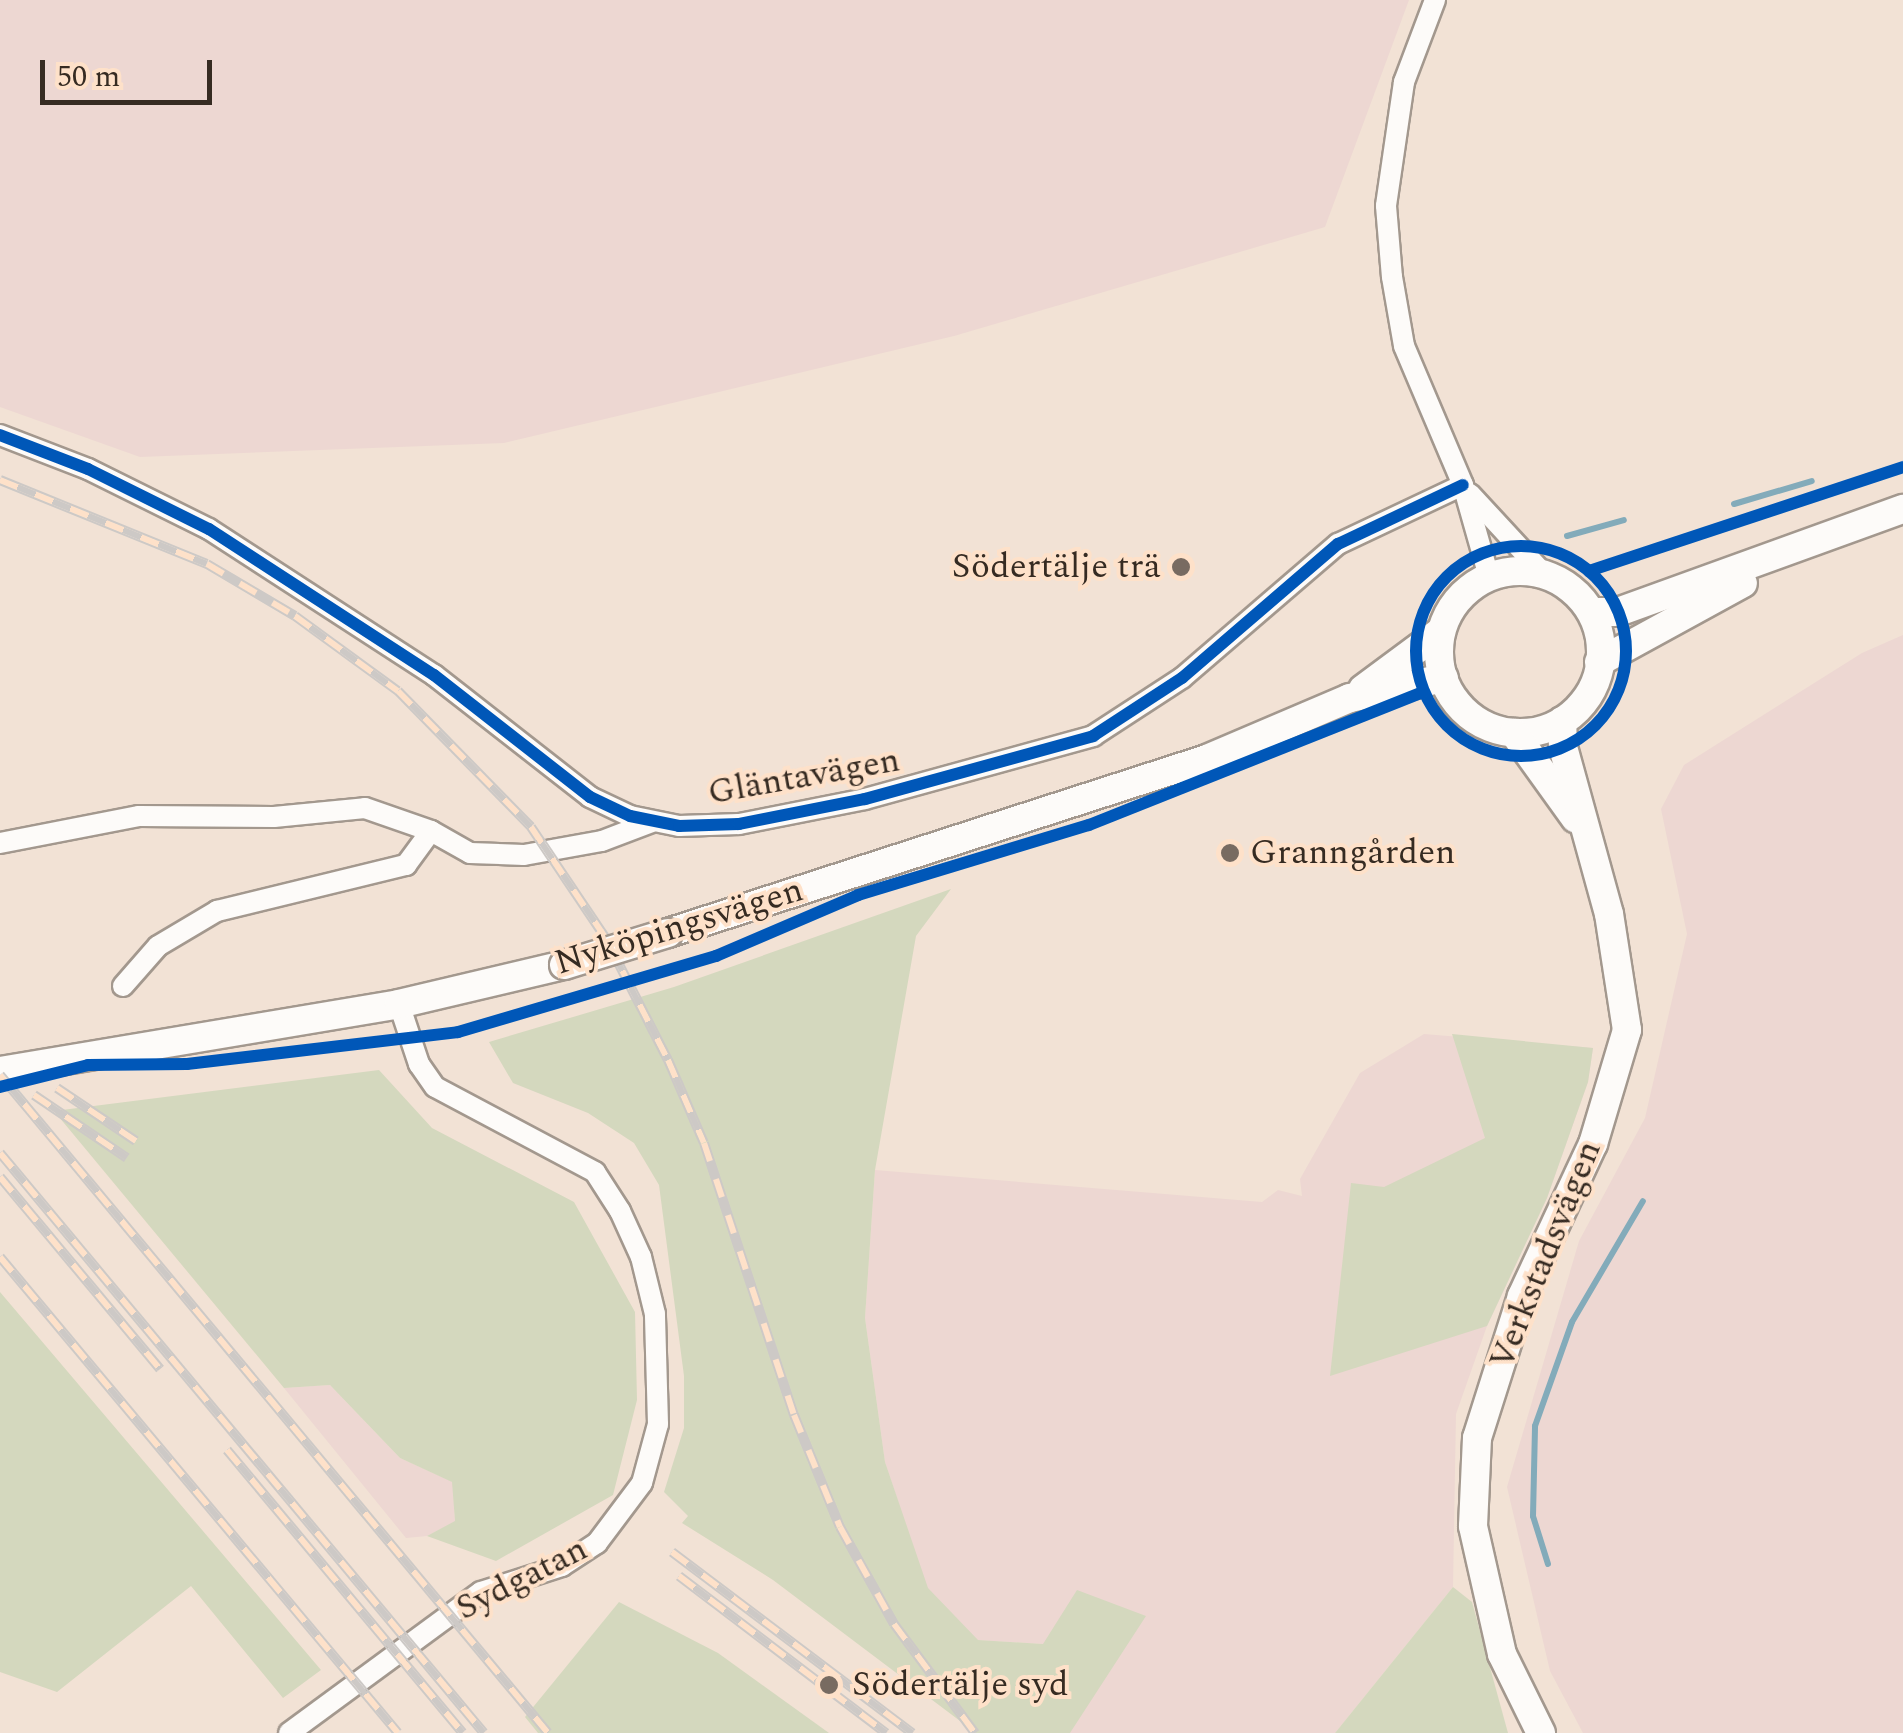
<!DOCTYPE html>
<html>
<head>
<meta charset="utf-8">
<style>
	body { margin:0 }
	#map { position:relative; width:1903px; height:1733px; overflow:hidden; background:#f2e2d5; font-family:Spectral,serif }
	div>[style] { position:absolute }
	.industrial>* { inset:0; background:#edd7d2 }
	.green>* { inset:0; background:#d4d8be }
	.stream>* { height:6px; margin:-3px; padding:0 3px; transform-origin:3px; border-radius:3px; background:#83abba }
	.roads { filter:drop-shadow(2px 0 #a3988e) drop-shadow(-2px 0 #a3988e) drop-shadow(0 2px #a3988e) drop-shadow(0 -2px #a3988e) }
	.street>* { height:20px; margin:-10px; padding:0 10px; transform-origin:10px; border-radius:10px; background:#fdfbf9 }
	.secondary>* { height:28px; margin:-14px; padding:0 14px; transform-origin:14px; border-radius:14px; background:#fdfbf9 }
	.secondary>.ring { margin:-14px; padding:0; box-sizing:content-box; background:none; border:28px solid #fdfbf9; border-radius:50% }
	.rail>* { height:10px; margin-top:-5px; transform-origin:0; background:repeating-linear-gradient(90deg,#fee1c9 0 19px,#cdc9c6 0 38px); box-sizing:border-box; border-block:2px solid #cdc9c6 }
	.bridges { filter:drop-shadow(2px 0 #a3988e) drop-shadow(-2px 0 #a3988e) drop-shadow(0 2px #a3988e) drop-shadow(0 -2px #a3988e) }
	.secondary-bridge>* { height:28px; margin:-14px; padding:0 14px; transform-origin:14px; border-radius:14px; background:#fdfbf9 }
	.cycleway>* { height:12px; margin:-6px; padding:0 6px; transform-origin:6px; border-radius:6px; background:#0057b8 }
	.cycleway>.ring { margin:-6px; padding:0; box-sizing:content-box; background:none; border:12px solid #0057b8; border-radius:50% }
	.dots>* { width:28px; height:28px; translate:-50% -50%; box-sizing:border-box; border:5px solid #fee1c9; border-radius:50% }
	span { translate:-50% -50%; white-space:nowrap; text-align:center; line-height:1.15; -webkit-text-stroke:8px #fee1c9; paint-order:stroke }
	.poi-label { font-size:35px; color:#362b22 }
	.right { translate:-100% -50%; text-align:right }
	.left { translate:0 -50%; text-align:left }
	.street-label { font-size:35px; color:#362b22 }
	.scale { position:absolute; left:40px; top:60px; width:172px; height:45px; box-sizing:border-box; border:5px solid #362b22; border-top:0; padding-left:12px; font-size:30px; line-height:35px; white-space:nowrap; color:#362b22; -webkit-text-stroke:8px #fee1c9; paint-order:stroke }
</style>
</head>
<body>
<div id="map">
	<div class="industrial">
		<i style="clip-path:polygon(0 0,1409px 0,1325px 227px,954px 336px,504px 443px,140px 457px,0 407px)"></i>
		<i style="clip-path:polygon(1903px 635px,1903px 1733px,1583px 1733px,1550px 1671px,1507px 1487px,1579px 1241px,1645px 1118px,1687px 934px,1661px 809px,1684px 765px,1862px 653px)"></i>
		<i style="clip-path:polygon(1424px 1034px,1593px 1048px,1588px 1082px,1547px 1198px,1487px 1326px,1456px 1414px,1453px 1587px,1335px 1733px,1070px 1733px,1043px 1644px,977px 1640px,927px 1588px,885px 1462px,865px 1318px,875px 1170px,1262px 1202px,1278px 1190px,1302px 1196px,1300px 1179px,1360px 1073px)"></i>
		<i style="clip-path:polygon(330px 1385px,400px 1458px,453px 1482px,455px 1522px,427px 1536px,406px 1538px,284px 1388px)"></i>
	</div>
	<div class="green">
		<i style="clip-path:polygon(951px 889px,916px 936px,875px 1170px,865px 1318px,885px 1462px,928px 1588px,978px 1640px,1043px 1644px,1077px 1590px,1146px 1616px,1070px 1733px,976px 1733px,773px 1580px,682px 1523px,688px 1516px,664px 1492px,684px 1428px,684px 1376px,659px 1185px,634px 1143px,588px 1113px,513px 1083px,489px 1042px,674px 987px)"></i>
		<i style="clip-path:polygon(1452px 1034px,1593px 1048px,1588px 1082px,1547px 1198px,1487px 1326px,1330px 1376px,1351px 1183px,1384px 1187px,1485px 1138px)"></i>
		<i style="clip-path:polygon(379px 1070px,432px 1128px,574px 1202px,635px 1312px,637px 1400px,613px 1495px,496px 1561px,427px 1536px,455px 1521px,452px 1482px,400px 1458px,330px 1385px,284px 1388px,54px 1111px)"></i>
		<i style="clip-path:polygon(0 1292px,321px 1670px,283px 1698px,191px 1586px,57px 1692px,0 1672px)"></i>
		<i style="clip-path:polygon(1453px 1587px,1472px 1602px,1508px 1733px,1335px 1733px)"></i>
		<i style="clip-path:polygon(619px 1602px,718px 1653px,829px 1733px,538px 1733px,525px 1717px)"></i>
	</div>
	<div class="stream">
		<i style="left:1734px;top:504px;width:81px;rotate:-16.4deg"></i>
		<i style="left:1567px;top:536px;width:59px;rotate:-15.7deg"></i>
		<i style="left:1548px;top:1564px;width:50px;rotate:-107.4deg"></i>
		<i style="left:1533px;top:1516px;width:90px;rotate:-88.7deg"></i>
		<i style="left:1535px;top:1426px;width:110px;rotate:-70.4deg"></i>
		<i style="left:1572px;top:1322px;width:140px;rotate:-59.6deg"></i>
	</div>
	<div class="roads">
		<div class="street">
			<i style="left:1435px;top:0;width:88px;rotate:110.7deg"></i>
			<i style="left:1404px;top:82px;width:125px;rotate:98.3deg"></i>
			<i style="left:1386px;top:206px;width:71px;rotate:85.2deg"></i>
			<i style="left:1392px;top:277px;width:70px;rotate:80.1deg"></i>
			<i style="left:1404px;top:346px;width:151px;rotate:67deg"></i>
			<i style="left:1463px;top:485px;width:96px;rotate:74.2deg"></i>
			<i style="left:0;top:435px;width:94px;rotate:21.1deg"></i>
			<i style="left:88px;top:469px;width:135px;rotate:26.4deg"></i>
			<i style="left:209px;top:529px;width:268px;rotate:33deg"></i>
			<i style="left:434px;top:675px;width:198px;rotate:38deg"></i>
			<i style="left:590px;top:797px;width:44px;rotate:25.4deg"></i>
			<i style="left:630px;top:816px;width:50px;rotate:11.5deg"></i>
			<i style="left:679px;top:826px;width:60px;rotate:-1.9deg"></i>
			<i style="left:739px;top:824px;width:128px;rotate:-11.2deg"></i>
			<i style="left:865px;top:799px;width:237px;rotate:-15.4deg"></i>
			<i style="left:1093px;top:736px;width:106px;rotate:-33.1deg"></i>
			<i style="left:1182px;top:678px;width:206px;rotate:-40.7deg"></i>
			<i style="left:1338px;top:544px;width:138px;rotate:-25.3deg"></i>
			<i style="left:1470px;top:494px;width:106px;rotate:47.3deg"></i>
			<i style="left:0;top:843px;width:142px;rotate:-11deg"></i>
			<i style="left:139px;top:816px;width:135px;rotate:0.4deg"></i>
			<i style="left:274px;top:817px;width:91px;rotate:-5.6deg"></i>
			<i style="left:365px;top:808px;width:70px;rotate:19.2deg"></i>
			<i style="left:431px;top:831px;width:45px;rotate:29.4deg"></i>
			<i style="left:470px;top:853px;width:54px;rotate:2.1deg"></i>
			<i style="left:524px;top:855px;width:79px;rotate:-10.2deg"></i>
			<i style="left:602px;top:841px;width:53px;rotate:-20.8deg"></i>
			<i style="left:123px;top:986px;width:53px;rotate:-48.8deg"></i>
			<i style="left:158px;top:946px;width:69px;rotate:-30.7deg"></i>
			<i style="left:217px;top:911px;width:195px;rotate:-13.7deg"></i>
			<i style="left:406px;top:865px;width:42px;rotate:-53.7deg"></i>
			<i style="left:289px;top:1733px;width:238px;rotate:-36.3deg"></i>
			<i style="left:481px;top:1592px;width:85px;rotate:-17.8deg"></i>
			<i style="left:562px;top:1566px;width:42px;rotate:-33.3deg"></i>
			<i style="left:597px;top:1543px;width:75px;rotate:-53.1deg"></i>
			<i style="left:642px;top:1483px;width:61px;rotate:-74.8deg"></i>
			<i style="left:658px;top:1424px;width:110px;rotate:-91.6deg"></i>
			<i style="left:655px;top:1314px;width:59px;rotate:-103.8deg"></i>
			<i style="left:641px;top:1257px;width:51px;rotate:-114.5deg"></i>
			<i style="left:620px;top:1211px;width:46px;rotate:-122.7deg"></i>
			<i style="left:595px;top:1172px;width:181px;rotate:-152deg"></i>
			<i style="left:435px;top:1087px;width:28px;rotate:-125deg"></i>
			<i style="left:419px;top:1064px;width:63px;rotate:-108.4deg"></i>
		</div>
		<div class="secondary">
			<i class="ring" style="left:1439px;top:571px;width:134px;height:134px"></i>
			<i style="left:1592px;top:612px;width:26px"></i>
			<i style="left:1618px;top:612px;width:303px;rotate:-19.9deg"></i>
			<i style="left:1599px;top:662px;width:164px;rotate:-28.7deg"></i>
			<i style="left:1363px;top:689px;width:97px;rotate:-36.6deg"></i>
			<i style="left:1514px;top:733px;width:105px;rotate:54.3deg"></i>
			<i style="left:668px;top:933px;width:566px;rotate:-17.89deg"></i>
			<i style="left:1207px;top:759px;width:155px;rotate:-23.1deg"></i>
			<i style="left:1350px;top:698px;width:96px;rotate:-12deg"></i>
			<i style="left:0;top:1071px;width:405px;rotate:-9.5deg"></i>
			<i style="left:399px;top:1004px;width:170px;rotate:-13.3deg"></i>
			<i style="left:1541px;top:1733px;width:88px;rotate:-116.3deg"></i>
			<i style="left:1502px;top:1654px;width:131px;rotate:-102.8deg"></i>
			<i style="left:1473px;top:1526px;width:88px;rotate:-87.4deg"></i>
			<i style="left:1477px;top:1438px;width:149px;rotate:-72.4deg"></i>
			<i style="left:1522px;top:1296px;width:168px;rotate:-65deg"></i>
			<i style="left:1593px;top:1144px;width:119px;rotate:-73.4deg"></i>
			<i style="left:1627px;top:1030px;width:117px;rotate:-98.8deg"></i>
			<i style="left:1609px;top:914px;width:173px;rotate:-105.4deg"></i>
			<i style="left:1563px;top:747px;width:26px;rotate:-92deg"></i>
		</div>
	</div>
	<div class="rail">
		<i style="left:0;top:480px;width:223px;rotate:22.1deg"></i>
		<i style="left:207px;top:564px;width:102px;rotate:30.6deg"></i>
		<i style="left:295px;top:616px;width:127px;rotate:36.1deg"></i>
		<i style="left:398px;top:691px;width:190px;rotate:45.6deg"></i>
		<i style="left:531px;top:827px;width:133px;rotate:56.1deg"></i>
		<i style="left:605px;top:937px;width:138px;rotate:62.9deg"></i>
		<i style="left:668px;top:1060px;width:90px;rotate:66.6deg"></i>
		<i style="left:704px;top:1143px;width:287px;rotate:71.7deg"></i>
		<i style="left:794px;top:1415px;width:121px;rotate:67.7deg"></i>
		<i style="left:840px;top:1527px;width:111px;rotate:60.9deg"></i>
		<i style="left:894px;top:1624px;width:136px;rotate:53.4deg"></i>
		<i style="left:0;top:1075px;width:856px;rotate:50.21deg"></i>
		<i style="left:57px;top:1088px;width:95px;rotate:33.9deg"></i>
		<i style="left:34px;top:1095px;width:112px;rotate:34.1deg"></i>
		<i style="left:0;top:1153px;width:755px;rotate:50.16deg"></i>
		<i style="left:0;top:1177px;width:250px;rotate:50.2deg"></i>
		<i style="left:0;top:1257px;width:620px;rotate:50.1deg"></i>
		<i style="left:227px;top:1450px;width:368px;rotate:50.2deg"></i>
		<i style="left:672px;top:1552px;width:301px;rotate:37deg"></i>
		<i style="left:679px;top:1576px;width:260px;rotate:37.2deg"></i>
	</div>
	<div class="bridges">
		<div class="secondary-bridge">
			<i style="left:564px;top:965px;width:109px;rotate:-17.1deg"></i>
		</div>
	</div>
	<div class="cycleway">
		<i style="left:0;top:435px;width:94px;rotate:21.1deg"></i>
		<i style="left:88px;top:469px;width:135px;rotate:26.4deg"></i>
		<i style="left:209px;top:529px;width:268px;rotate:33deg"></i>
		<i style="left:434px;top:675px;width:198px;rotate:38deg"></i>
		<i style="left:590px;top:797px;width:44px;rotate:25.4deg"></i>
		<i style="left:630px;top:816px;width:50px;rotate:11.5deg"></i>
		<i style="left:679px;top:826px;width:60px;rotate:-1.9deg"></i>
		<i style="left:739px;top:824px;width:128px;rotate:-11.2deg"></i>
		<i style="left:865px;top:799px;width:237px;rotate:-15.4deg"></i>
		<i style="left:1093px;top:736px;width:106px;rotate:-33.1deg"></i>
		<i style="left:1182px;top:678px;width:206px;rotate:-40.7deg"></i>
		<i style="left:1338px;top:544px;width:138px;rotate:-25.3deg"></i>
		<i class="ring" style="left:1416px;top:546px;width:198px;height:198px"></i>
		<i style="left:1589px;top:571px;width:331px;rotate:-18.3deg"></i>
		<i style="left:0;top:1087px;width:91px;rotate:-14deg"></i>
		<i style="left:88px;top:1065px;width:99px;rotate:-0.6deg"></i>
		<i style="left:187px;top:1064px;width:273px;rotate:-6.7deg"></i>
		<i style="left:458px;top:1032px;width:269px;rotate:-16.4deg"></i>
		<i style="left:716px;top:956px;width:155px;rotate:-23.2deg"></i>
		<i style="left:858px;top:895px;width:241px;rotate:-16.9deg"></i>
		<i style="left:1089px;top:825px;width:360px;rotate:-21.7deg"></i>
	</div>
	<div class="dots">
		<i style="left:1181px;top:567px;background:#786b61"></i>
		<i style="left:1230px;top:853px;background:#786b61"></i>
		<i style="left:829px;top:1685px;background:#786b61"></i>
	</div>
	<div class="poi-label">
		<span class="right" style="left:1161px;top:567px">Södertälje trä</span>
		<span class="left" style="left:1250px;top:853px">Granngården</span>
		<span class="left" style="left:852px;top:1685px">Södertälje syd</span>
	</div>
	<div class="street-label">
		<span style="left:804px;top:777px;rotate:-10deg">Gläntavägen</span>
		<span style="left:679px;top:927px;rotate:-17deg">Nyköpingsvägen</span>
		<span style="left:1546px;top:1255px;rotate:-68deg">Verkstadsvägen</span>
		<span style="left:522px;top:1579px;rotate:-27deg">Sydgatan</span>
	</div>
	<div class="scale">50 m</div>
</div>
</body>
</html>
